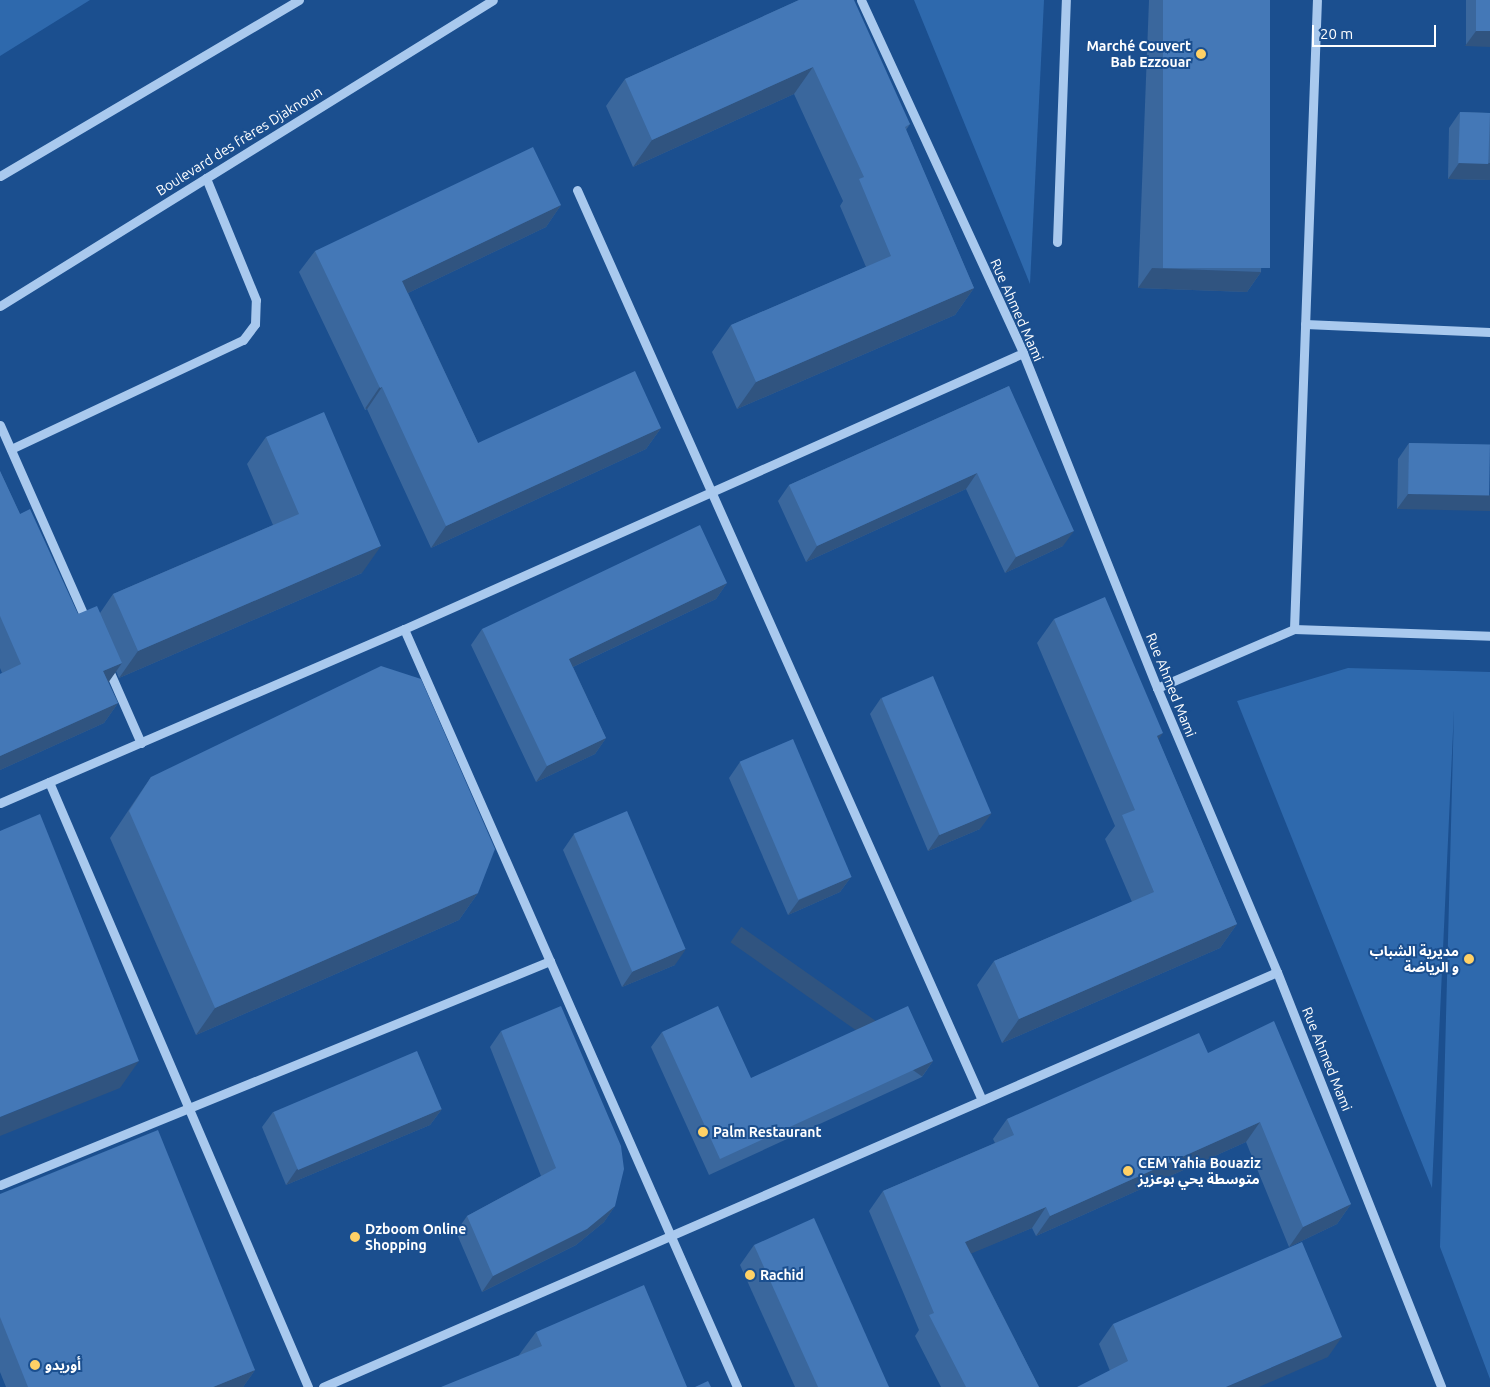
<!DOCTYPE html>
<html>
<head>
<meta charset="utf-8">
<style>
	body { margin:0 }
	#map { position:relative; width:1490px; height:1387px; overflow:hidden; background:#1b4f8f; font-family:Ubuntu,"Noto Sans Arabic",sans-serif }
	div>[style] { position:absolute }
	.green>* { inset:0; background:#2e69ad }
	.minor>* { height:9px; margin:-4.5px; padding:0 4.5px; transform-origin:4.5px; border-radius:4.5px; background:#a9c9ee }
	.wall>* { inset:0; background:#3a679d; transform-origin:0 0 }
	.shaded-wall>* { inset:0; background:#305480; transform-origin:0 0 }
	.building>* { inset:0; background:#4478b7; transform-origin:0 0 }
	.dots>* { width:14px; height:14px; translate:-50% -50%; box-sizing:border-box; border:2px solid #1b4f8f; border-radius:50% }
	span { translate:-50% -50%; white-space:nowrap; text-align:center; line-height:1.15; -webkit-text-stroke:4px #1b4f8f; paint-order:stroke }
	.poi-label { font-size:14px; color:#fff; font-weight:700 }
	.right { translate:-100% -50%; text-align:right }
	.left { translate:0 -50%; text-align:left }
	.street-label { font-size:14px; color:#fff }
	.scale { position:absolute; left:1312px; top:25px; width:124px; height:22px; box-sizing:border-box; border:2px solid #fff; border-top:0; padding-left:6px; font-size:15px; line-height:18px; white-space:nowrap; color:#fff; -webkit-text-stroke:4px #1b4f8f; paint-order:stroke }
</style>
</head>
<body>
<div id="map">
	<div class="green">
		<i style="clip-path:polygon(0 0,90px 0,0 56px)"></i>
		<i style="clip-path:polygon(914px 0,1044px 0,1030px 284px)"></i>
		<i style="clip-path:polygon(1348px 668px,1490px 672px,1490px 1379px,1440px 1247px,1454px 710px,1432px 1188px,1237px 701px)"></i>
	</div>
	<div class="minor">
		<i style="left:861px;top:0;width:388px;rotate:65.3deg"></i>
		<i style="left:1023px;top:353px;width:361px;rotate:68.2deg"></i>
		<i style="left:1157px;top:688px;width:308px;rotate:67.1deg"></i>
		<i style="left:1277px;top:972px;width:446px;rotate:68.4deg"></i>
		<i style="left:0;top:176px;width:347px;rotate:-30.5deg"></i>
		<i style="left:577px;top:190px;width:996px;rotate:66.01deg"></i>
		<i style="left:1057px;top:242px;width:242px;rotate:-87.9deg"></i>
		<i style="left:0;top:306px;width:580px;rotate:-31.83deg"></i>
		<i style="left:1305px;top:324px;width:185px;rotate:2.5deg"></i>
		<i style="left:0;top:425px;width:215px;rotate:66.2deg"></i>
		<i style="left:11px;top:449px;width:256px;rotate:-25.2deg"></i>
		<i style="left:243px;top:340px;width:20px;rotate:-53deg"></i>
		<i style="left:255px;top:324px;width:24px;rotate:-88deg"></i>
		<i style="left:256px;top:300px;width:132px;rotate:-112.3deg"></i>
		<i style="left:404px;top:629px;width:828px;rotate:66.28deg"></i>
		<i style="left:1294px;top:629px;width:629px;rotate:-87.91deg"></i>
		<i style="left:108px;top:668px;width:82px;rotate:66.3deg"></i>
		<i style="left:1157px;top:688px;width:149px;rotate:-23.3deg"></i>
		<i style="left:1294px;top:629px;width:196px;rotate:2deg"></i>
		<i style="left:49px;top:782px;width:658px;rotate:66.82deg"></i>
		<i style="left:0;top:803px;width:440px;rotate:-23.3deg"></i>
		<i style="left:404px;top:629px;width:678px;rotate:-24.03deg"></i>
		<i style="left:0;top:1185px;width:594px;rotate:-22.16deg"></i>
		<i style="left:323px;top:1387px;width:1040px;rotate:-23.51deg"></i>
	</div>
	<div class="wall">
		<i style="clip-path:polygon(799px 0,910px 124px,906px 130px,974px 288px,955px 315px,737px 409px,712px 352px,731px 325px,866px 267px,840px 206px,843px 201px,794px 94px,633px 167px,606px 106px,625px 79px)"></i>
		<i style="clip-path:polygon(1149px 0,1270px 0,1261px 272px,1247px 292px,1138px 288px)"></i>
		<i style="left:1466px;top:0;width:24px;height:46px"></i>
		<i style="clip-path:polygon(1460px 112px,1490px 113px,1490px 180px,1448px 179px,1449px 128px)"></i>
		<i style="clip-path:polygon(561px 205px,546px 227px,408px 293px,478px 443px,661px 428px,646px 449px,431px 548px,367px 409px,365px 410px,299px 272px,315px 251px)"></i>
		<i style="clip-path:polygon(1009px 386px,1063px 546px,1005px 573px,966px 489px,806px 562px,778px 501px,789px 485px)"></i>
		<i style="clip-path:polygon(266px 437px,362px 573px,119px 678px,116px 671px,108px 682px,118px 703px,104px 723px,0 770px,0 674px,2px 673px,0 668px,0 471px,20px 514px,78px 614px,100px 613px,113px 594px,273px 525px,247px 464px)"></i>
		<i style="clip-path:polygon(1409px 443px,1490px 445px,1397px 509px,1398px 459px)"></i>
		<i style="clip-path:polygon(727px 583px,716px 599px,573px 667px,606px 738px,595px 754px,536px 782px,471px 645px,482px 629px)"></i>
		<i style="clip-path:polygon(1054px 619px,1158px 739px,1237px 924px,1220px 948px,1002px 1043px,977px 985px,994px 961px,1132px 902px,1105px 839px,1115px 826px,1037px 643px)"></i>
		<i style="clip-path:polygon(881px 698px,980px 829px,928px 851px,870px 714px)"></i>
		<i style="clip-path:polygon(740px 762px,851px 877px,840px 892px,788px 915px,729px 778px)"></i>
		<i style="clip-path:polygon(151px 777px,478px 893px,459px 920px,196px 1035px,110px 838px,132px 805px)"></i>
		<i style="clip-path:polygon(574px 834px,675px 965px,622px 987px,563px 850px)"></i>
		<i style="clip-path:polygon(501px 1031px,615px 1206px,604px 1222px,576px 1245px,482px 1292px,456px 1232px,467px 1216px,541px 1176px,490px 1047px)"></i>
		<i style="clip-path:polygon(662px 1032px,751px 1078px,933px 1061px,922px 1077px,709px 1175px,651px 1047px)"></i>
		<i style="clip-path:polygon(1208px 1053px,1351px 1204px,1337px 1224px,1289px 1247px,1246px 1142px,1036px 1236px,1032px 1228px,971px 1253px,1039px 1387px,941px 1387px,915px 1336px,919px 1330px,869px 1211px,883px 1191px,995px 1143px,993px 1139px,1007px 1119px)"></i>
		<i style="clip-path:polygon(442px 1109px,430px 1125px,286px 1185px,262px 1127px,273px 1112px)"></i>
		<i style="clip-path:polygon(0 1194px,255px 1370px,243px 1387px,6px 1387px,0 1372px)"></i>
		<i style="clip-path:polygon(754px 1245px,889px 1387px,795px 1387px,740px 1265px)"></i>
		<i style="clip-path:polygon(1113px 1324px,1328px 1357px,1110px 1371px,1099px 1344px)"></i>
		<i style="clip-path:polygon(536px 1332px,687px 1387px,519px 1355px)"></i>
	</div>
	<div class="shaded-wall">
		<i style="clip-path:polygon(1476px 31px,1490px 31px,1490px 47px,1465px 46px)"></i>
		<i style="clip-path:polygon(813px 67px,794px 94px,633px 167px,652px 140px)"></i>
		<i style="clip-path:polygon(1459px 163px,1490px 163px,1490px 180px,1448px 179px)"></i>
		<i style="clip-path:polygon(561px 205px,546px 227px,387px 303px,402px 281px)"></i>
		<i style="clip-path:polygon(1152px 268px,1261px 272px,1247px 292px,1138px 288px)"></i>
		<i style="clip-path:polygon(974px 288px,955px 315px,737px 409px,756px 382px)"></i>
		<i style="left:382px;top:387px;width:27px;height:2px;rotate:124deg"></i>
		<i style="clip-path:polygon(661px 428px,646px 449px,431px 548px,446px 526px)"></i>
		<i style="clip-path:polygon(977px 473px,966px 489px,806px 562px,817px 546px)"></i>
		<i style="clip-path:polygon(1408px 494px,1490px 495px,1490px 511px,1397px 509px)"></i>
		<i style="clip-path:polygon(1074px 531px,1063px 546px,1005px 573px,1016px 557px)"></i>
		<i style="clip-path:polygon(381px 546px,362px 573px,119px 678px,138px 651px)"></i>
		<i style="clip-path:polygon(727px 583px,716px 599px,558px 674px,569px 659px)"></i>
		<i style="clip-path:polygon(122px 663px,108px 683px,103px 671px)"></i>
		<i style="clip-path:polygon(118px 703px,104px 723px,0 770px,0 756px)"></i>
		<i style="clip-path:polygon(1163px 733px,1146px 757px,1157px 736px)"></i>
		<i style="clip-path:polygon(606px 738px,595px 754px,536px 782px,547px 766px)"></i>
		<i style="clip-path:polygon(992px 813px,980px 829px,928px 851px,939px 835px)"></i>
		<i style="clip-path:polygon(851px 877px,840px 892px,788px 915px,799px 900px)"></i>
		<i style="clip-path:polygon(478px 893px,459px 920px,196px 1035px,215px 1008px)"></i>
		<i style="clip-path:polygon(1237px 924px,1220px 948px,1002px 1043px,1019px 1019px)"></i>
		<i style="clip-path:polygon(686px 949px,675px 965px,622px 987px,633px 971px)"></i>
		<i style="clip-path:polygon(139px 1061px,120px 1088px,0 1136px,0 1117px)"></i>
		<i style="left:933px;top:1061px;width:19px;height:234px;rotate:125deg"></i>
		<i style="clip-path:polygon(442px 1109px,430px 1125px,286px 1185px,297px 1169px)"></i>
		<i style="clip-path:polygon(1260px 1122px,1246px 1142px,1036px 1236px,1050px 1216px)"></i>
		<i style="clip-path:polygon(1351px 1204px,1337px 1224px,1289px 1247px,1303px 1227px)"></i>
		<i style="clip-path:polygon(615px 1206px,604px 1222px,576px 1245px,482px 1292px,493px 1276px)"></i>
		<i style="clip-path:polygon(1046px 1207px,1032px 1228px,951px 1262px,965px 1242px)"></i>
		<i style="clip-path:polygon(1342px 1337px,1328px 1357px,1259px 1387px,1226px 1387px)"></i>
		<i style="clip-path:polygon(255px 1370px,243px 1387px,213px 1387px)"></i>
	</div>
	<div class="building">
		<i style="clip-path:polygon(799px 0,854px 0,910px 124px,905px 127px,974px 288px,756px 382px,731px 325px,891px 256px,859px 179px,864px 177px,813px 67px,652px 140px,625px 79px)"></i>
		<i style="left:1163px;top:0;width:107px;height:268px"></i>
		<i style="left:1476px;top:0;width:14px;height:31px"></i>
		<i style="left:1460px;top:112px;width:30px;height:51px;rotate:2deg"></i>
		<i style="clip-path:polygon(533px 147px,561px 205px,402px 281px,478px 443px,635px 371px,661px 428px,446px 526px,382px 387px,380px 388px,315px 251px)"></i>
		<i style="clip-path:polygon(1009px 386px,1074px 531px,1016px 557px,977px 473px,817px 546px,789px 485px)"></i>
		<i style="clip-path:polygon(324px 412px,381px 546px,138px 651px,113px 594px,299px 514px,266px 437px)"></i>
		<i style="left:1409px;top:443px;width:81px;height:51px;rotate:1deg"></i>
		<i style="clip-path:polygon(0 471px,20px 514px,30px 509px,78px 614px,97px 606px,122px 663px,103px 671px,118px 703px,0 756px,0 674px,21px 664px,0 616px)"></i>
		<i style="clip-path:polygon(700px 525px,727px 583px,569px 659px,606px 738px,547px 766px,482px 629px)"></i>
		<i style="clip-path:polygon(1105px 597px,1163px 733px,1157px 736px,1237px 924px,1019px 1019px,994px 961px,1154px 892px,1122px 815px,1135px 810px,1054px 619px)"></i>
		<i style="clip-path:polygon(381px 666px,421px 679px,495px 849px,478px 893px,215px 1008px,129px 811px,151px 777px)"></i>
		<i style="left:933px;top:676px;width:149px;height:56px;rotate:67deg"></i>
		<i style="left:793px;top:739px;width:150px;height:58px;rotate:67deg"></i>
		<i style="left:627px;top:811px;width:150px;height:58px;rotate:67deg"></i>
		<i style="clip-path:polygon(40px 814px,139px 1061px,0 1117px,0 831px)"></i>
		<i style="clip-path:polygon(561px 1006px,621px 1146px,624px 1169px,615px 1206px,587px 1229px,493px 1276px,467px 1216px,556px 1168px,501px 1031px)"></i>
		<i style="clip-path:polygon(718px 1006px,751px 1078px,908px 1006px,933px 1061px,720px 1159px,662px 1032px)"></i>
		<i style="clip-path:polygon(1274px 1021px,1351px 1204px,1303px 1227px,1260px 1122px,1050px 1216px,1046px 1207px,965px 1242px,1039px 1387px,966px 1387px,929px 1315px,934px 1313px,883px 1191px,1014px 1135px,1007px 1119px,1199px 1033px,1208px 1053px)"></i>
		<i style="left:417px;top:1051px;width:63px;height:156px;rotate:67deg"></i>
		<i style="clip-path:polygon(158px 1130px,255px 1370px,213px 1387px,28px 1387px,0 1317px,0 1194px)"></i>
		<i style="clip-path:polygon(814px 1218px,889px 1387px,818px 1387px,754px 1245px)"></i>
		<i style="clip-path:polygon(1302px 1242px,1342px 1337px,1226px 1387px,1077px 1387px,1128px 1361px,1113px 1324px)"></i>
		<i style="clip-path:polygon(644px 1285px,687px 1387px,441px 1387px,542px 1346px,536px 1332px)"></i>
		<i style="clip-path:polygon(708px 1381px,711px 1387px,695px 1387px)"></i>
	</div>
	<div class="dots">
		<i style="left:1201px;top:54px;background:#ffd166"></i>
		<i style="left:1469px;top:959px;background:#ffd166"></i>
		<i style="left:703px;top:1132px;background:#ffd166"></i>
		<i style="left:1128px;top:1171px;background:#ffd166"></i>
		<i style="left:355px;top:1237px;background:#ffd166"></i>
		<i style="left:750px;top:1275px;background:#ffd166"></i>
		<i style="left:35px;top:1365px;background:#ffd166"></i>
	</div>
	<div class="poi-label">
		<span class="right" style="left:1191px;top:54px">Marché Couvert<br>Bab Ezzouar</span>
		<span class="right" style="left:1459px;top:959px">مديرية الشباب<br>و الرياضة</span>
		<span class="left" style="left:713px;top:1132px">Palm Restaurant</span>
		<span class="left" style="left:1138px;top:1171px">CEM Yahia Bouaziz<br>متوسطة يحي بوعزيز</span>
		<span class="left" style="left:365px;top:1237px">Dzboom Online<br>Shopping</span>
		<span class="left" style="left:760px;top:1275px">Rachid</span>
		<span class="left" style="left:45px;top:1365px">أوريدو</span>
	</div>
	<div class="street-label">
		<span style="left:239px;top:141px;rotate:-32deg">Boulevard des frères Djaknoun</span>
		<span style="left:1017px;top:310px;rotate:66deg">Rue Ahmed Mami</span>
		<span style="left:1171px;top:685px;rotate:68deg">Rue Ahmed Mami</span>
		<span style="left:1327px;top:1059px;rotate:68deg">Rue Ahmed Mami</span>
	</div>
	<div class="scale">20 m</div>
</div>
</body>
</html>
